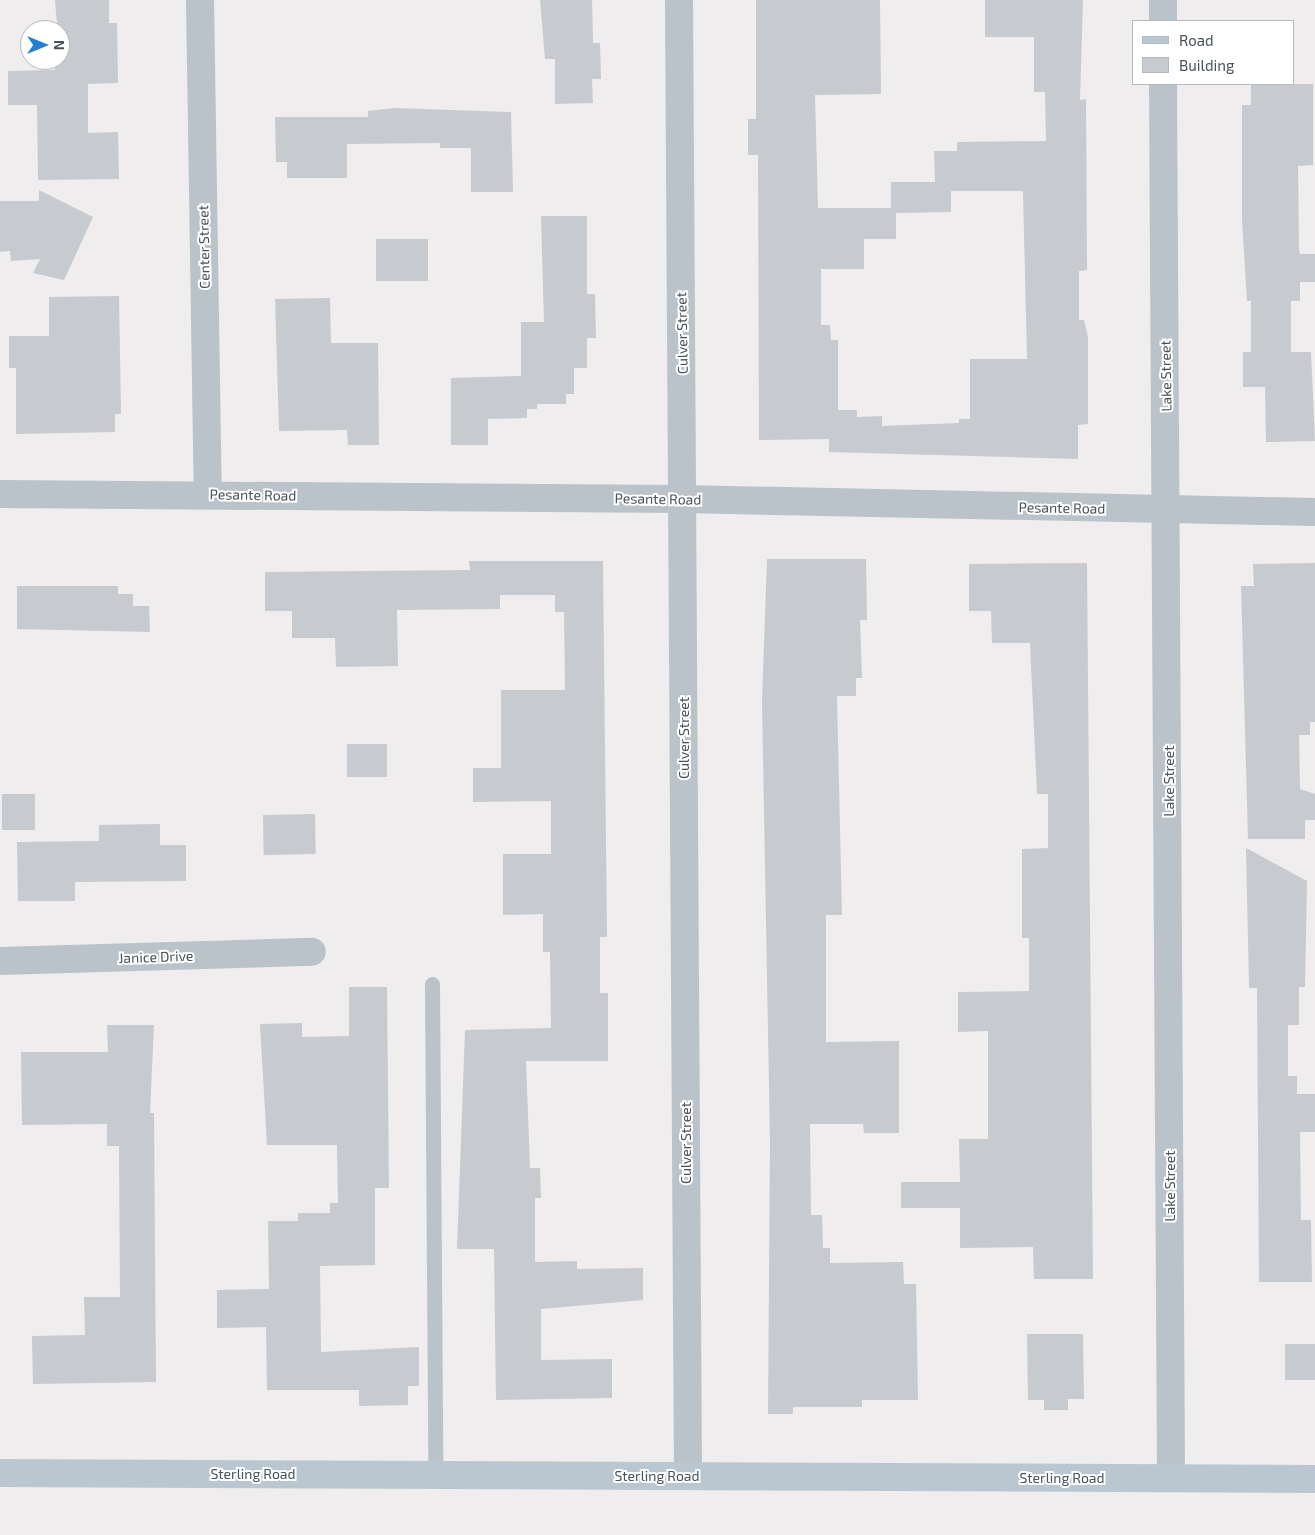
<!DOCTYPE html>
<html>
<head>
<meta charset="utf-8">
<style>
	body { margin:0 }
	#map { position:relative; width:1315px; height:1535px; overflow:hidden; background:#efeded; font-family:"Exo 2",sans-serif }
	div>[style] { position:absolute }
	.building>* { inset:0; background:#c7cacf; transform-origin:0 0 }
	.lane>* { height:15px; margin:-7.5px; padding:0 7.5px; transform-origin:7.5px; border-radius:7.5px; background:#b9c3c9 }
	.street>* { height:28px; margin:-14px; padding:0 14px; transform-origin:14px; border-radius:14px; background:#b9c3c9 }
	.secondary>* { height:28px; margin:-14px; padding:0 14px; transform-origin:14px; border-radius:14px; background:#bbc7d0 }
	span { translate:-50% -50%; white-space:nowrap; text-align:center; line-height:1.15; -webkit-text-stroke:4px #fff; paint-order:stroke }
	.street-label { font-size:14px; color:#465259 }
	.legend { position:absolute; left:1132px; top:20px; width:162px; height:65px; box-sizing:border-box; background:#fff; border:1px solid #b5babd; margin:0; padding:6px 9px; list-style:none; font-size:15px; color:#465259 }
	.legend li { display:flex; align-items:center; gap:10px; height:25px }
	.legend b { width:25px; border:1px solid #b5babd }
	.north { position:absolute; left:20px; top:20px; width:50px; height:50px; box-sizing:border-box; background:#fff; border:1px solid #b5babd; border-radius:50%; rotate:90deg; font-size:14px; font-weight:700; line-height:20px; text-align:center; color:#465259 }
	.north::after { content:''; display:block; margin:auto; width:18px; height:22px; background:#227fd4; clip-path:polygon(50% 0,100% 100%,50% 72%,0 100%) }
</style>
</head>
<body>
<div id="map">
	<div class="building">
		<i style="clip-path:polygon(55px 0,109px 0,109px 23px,117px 23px,118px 83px,88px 84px,88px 133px,118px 132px,119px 179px,38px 180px,37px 105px,8px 105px,8px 71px,55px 70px,55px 60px,60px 60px)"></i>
		<i style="clip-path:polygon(540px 0,592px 0,593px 43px,600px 43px,601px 79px,592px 79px,593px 103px,555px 104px,555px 59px,545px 59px)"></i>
		<i style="clip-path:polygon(evenodd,756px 0,880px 0,881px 94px,815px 95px,818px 208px,891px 208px,891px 182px,935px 182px,934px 151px,957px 151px,957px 142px,1046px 141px,1045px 92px,1034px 92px,1034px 37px,985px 37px,985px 0,1083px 0,1080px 100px,1086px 99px,1087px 270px,1079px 271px,1079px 320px,1084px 320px,1088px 337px,1088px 424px,1078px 425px,1078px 459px,829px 452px,829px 439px,759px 440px,758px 155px,748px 155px,748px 119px,756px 119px,756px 0,951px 191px,1023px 191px,1027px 359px,970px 359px,970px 419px,959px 419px,959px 423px,882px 426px,882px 416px,857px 417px,857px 410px,838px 410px,838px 340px,831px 340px,830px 325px,821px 325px,821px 269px,864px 269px,864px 239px,896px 239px,896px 213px,951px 212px,951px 191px)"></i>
		<i style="clip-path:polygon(1251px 84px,1313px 84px,1313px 165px,1298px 166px,1299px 249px,1300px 254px,1315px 254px,1315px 282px,1300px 282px,1300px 301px,1291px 301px,1291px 352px,1311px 352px,1315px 441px,1266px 442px,1265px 387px,1243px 387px,1243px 352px,1251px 352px,1251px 301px,1247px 301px,1242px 220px,1242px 105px,1251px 105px)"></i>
		<i style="clip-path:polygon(394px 108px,511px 112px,513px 192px,471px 192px,471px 148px,440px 148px,440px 143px,347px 144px,347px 178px,287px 178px,287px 162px,276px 162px,275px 117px,368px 117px,368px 111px)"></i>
		<i style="clip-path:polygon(39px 190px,93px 217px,64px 280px,33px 273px,40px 259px,11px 261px,10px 251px,0 252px,0 201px,39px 201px)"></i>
		<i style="clip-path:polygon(541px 216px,587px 216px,587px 294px,595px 294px,596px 338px,587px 338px,587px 368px,574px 368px,574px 394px,566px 394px,566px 404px,537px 404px,537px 409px,527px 409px,527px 418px,488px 419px,488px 445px,451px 445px,451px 378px,521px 376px,521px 322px,544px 322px)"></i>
		<i style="left:376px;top:239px;width:52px;height:42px"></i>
		<i style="clip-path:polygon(119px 296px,121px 414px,115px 414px,115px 432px,16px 434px,16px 368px,9px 368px,9px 336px,49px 336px,49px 297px)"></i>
		<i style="clip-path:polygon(330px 298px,331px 343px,378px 343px,379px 445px,348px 445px,347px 430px,279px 431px,275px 299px)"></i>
		<i style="clip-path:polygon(767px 559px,866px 559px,867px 620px,860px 620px,862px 678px,856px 678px,856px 696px,837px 696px,842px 915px,826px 915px,826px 1042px,899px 1041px,899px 1133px,864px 1133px,863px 1124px,810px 1124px,811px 1215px,822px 1215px,823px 1248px,830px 1248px,830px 1263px,903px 1262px,904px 1284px,916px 1284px,918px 1400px,862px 1400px,862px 1407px,793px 1407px,793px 1414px,768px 1414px,770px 1142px,762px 701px)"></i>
		<i style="clip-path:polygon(469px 561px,603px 561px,607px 937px,600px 937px,600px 993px,608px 993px,608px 1061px,526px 1061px,530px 1168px,540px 1168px,541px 1198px,535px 1198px,535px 1262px,577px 1261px,577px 1269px,643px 1268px,643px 1300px,541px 1309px,541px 1360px,612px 1359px,612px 1398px,496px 1400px,494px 1249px,457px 1249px,465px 1030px,551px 1028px,550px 952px,543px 952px,543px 914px,503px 915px,503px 854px,551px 854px,551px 801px,473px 802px,473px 768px,501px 768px,501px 690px,565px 690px,564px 612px,555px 612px,555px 595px,500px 595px,500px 609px,397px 610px,398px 666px,336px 667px,335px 638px,292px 638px,292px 611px,265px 611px,265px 572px,470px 570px)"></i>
		<i style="clip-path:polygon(1087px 563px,1093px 1279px,1034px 1279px,1033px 1247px,960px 1248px,960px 1208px,901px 1208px,901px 1182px,960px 1182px,959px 1139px,988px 1139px,988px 1031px,958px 1032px,958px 992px,1029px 991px,1029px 938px,1022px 938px,1022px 849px,1048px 848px,1048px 794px,1037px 794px,1030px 643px,992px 643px,991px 611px,969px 611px,969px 564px)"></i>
		<i style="clip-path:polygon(1315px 563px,1315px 722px,1310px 722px,1310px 735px,1299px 735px,1300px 789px,1315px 794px,1315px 820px,1305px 820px,1305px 839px,1248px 839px,1241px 586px,1254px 586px,1253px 564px)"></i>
		<i style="clip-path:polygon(17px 586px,118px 586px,118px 594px,133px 594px,133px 606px,149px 606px,150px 632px,17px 629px)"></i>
		<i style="left:347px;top:744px;width:40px;height:33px"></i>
		<i style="left:2px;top:794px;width:33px;height:36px"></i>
		<i style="left:315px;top:814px;width:40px;height:52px;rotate:89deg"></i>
		<i style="clip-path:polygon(160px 824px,160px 845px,186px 845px,186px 881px,75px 882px,75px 901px,18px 901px,17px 842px,99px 841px,99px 825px)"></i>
		<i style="clip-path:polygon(1246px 848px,1307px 881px,1305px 987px,1299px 987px,1299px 1025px,1288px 1025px,1288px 1076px,1297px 1076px,1297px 1094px,1315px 1094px,1315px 1132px,1300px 1132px,1301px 1220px,1311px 1220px,1312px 1282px,1259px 1282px,1257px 988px,1249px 988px)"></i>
		<i style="clip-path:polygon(349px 987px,387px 987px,389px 1188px,375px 1188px,375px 1265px,320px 1266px,321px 1352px,419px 1347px,419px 1386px,408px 1386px,408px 1405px,359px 1406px,359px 1390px,267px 1390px,266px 1327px,217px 1328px,217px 1290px,269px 1289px,268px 1221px,298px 1221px,298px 1213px,330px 1213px,330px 1203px,338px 1203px,337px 1145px,267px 1145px,260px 1024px,302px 1023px,302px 1037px,349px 1036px)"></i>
		<i style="clip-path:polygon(107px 1025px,154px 1025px,150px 1113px,154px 1113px,156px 1382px,33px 1384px,32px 1336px,85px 1335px,84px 1297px,120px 1297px,119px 1146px,107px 1146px,107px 1124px,22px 1125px,21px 1052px,108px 1052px)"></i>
		<i style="clip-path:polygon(1027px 1334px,1083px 1334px,1084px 1399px,1068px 1399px,1068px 1410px,1044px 1410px,1044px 1400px,1028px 1400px)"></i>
		<i style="left:1285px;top:1344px;width:30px;height:36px"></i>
	</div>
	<div class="lane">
		<i style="left:432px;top:984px;width:491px;rotate:89.6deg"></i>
	</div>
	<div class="street">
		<i style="left:200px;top:0;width:494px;rotate:89.1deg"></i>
		<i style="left:679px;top:0;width:1476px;rotate:89.65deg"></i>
		<i style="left:1163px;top:0;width:21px;rotate:90deg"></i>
		<i style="left:1163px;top:84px;width:1394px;rotate:89.67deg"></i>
		<i style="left:0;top:494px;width:683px;rotate:0.42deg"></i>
		<i style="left:683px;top:499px;width:632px;rotate:1.18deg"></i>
		<i style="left:0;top:961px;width:312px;rotate:-1.7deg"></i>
	</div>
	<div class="secondary">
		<i style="left:0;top:1473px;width:1315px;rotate:0.26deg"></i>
	</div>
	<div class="street-label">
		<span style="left:204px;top:247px;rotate:-91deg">Center Street</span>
		<span style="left:682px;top:333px;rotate:-91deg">Culver Street</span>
		<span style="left:1166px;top:376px;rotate:-91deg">Lake Street</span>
		<span style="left:253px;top:495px;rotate:1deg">Pesante Road</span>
		<span style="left:658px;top:499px;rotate:1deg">Pesante Road</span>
		<span style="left:1062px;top:508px;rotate:1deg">Pesante Road</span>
		<span style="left:684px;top:738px;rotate:-90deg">Culver Street</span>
		<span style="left:1169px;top:781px;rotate:-90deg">Lake Street</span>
		<span style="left:156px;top:957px;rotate:-2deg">Janice Drive</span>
		<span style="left:686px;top:1143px;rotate:-90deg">Culver Street</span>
		<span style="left:1170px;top:1186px;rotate:-90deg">Lake Street</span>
		<span style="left:253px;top:1474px">Sterling Road</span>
		<span style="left:657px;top:1476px">Sterling Road</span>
		<span style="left:1062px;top:1478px">Sterling Road</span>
	</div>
	<ul class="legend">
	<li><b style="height:6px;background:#bbc7d0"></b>Road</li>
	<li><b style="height:14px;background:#c7cacf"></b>Building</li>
	</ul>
	<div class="north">N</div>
</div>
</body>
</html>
